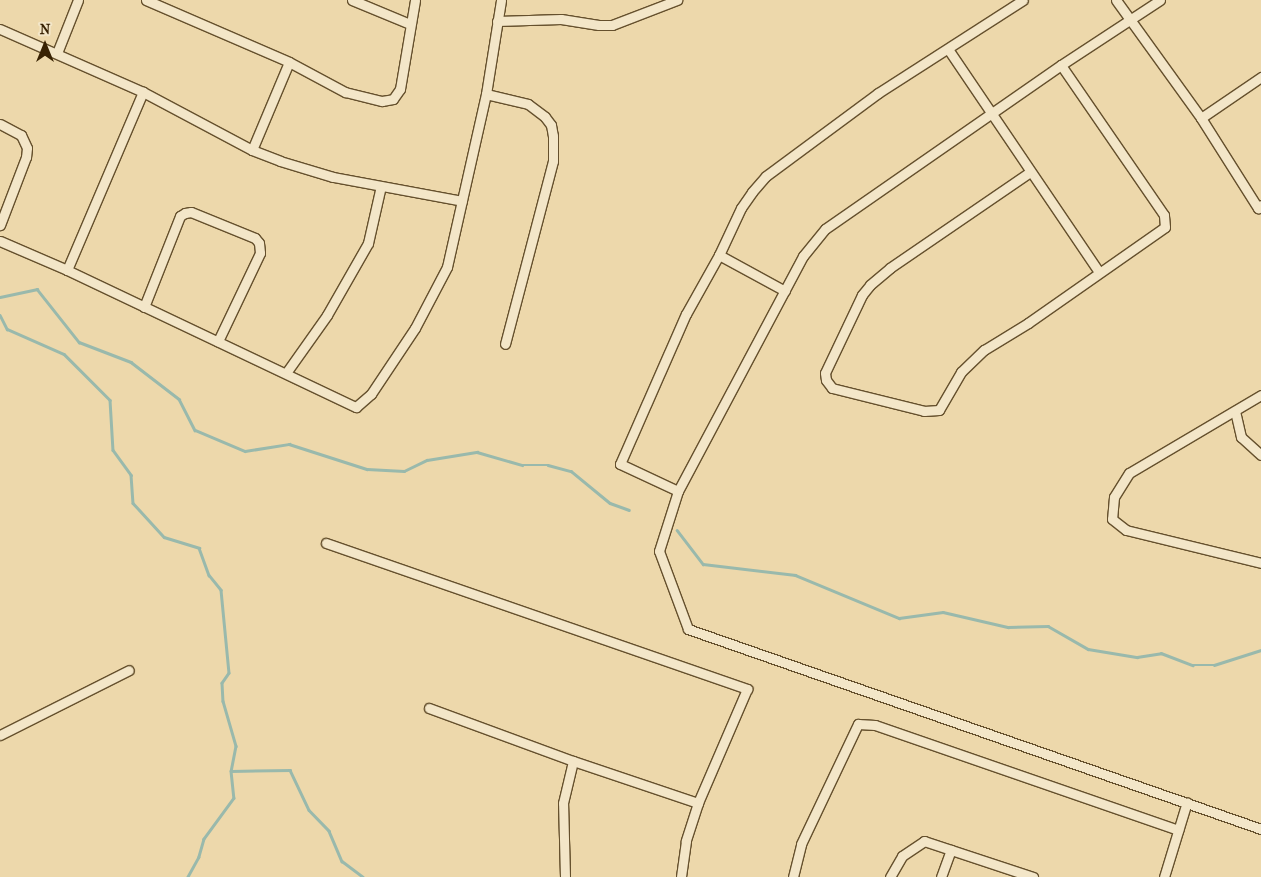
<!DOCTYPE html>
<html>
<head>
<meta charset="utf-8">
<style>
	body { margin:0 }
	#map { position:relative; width:1261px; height:877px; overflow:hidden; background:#edd8ab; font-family:"IM FELL French Canon",serif }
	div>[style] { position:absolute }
	.stream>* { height:2.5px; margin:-1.25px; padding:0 1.25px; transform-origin:1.25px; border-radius:1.25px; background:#99b9ac }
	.roads { filter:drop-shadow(1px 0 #65502d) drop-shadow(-1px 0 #65502d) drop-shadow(0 1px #65502d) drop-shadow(0 -1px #65502d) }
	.minor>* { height:9px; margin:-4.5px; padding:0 4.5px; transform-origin:4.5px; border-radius:4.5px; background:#f3e6c8 }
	span { translate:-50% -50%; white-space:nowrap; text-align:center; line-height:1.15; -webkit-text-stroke:5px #f3e6c8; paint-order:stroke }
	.north { position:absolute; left:20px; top:20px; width:50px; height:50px; -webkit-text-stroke:4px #f3e6c8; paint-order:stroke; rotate:0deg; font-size:14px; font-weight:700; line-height:20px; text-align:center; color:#382203 }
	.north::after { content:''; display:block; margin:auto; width:18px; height:22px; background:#382203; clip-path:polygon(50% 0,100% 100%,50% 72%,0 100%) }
</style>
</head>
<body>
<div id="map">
	<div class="stream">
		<i style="left:0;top:297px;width:38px;rotate:-12deg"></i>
		<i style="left:37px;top:289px;width:68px;rotate:51.6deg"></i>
		<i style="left:79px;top:342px;width:56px;rotate:21deg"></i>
		<i style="left:131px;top:362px;width:61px;rotate:37.6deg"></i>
		<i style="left:179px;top:399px;width:35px;rotate:63deg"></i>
		<i style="left:195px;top:430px;width:54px;rotate:22.8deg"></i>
		<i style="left:245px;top:451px;width:45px;rotate:-9deg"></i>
		<i style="left:289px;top:444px;width:82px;rotate:17.8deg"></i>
		<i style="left:367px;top:469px;width:37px;rotate:3deg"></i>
		<i style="left:404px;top:471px;width:25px;rotate:-26deg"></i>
		<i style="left:427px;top:460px;width:51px;rotate:-9.1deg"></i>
		<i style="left:477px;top:452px;width:47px;rotate:16.1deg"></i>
		<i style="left:522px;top:465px;width:26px"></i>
		<i style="left:548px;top:465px;width:24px;rotate:15deg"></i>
		<i style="left:571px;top:471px;width:50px;rotate:39.4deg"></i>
		<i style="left:610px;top:503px;width:20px;rotate:20deg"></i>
		<i style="left:0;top:315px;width:16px;rotate:63deg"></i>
		<i style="left:7px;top:329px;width:62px;rotate:23.7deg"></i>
		<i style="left:64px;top:354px;width:65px;rotate:45deg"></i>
		<i style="left:110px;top:400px;width:50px;rotate:86.6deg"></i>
		<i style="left:113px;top:450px;width:31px;rotate:54deg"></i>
		<i style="left:131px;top:475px;width:28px;rotate:86deg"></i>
		<i style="left:133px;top:503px;width:46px;rotate:47.6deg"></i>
		<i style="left:164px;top:537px;width:37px;rotate:17deg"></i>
		<i style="left:199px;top:548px;width:29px;rotate:70deg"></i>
		<i style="left:209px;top:575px;width:19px;rotate:51deg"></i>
		<i style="left:221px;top:590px;width:83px;rotate:84.5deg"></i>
		<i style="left:229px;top:673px;width:12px;rotate:125deg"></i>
		<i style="left:222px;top:683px;width:18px;rotate:87deg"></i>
		<i style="left:223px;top:701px;width:47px;rotate:73.9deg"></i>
		<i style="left:236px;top:746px;width:25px;rotate:101deg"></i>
		<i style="left:231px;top:771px;width:27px;rotate:84deg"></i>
		<i style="left:234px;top:798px;width:51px;rotate:126.2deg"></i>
		<i style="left:204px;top:839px;width:19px;rotate:106deg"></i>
		<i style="left:199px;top:857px;width:23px;rotate:119deg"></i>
		<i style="left:677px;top:530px;width:43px;rotate:52.6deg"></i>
		<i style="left:703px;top:564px;width:93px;rotate:6.8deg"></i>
		<i style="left:795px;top:575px;width:113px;rotate:22.5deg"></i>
		<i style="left:899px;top:618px;width:44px;rotate:-7.8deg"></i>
		<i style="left:943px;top:612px;width:67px;rotate:13deg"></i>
		<i style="left:1008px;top:627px;width:40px;rotate:-1.4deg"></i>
		<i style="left:1048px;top:626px;width:46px;rotate:29.9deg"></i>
		<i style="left:1088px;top:649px;width:50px;rotate:9.3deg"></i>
		<i style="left:1137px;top:657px;width:24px;rotate:-9deg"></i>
		<i style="left:1161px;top:653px;width:34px;rotate:21deg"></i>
		<i style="left:1193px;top:665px;width:21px"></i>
		<i style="left:1214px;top:665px;width:49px;rotate:-17.7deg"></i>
		<i style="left:231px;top:771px;width:59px;rotate:-1deg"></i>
		<i style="left:290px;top:770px;width:44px;rotate:64.6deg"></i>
		<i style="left:309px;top:810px;width:29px;rotate:46deg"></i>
		<i style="left:329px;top:831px;width:33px;rotate:67deg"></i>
		<i style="left:342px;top:861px;width:26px;rotate:37deg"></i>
	</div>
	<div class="roads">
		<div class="minor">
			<i style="left:146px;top:0;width:156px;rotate:23.4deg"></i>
			<i style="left:289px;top:62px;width:64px;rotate:28.2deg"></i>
			<i style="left:345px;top:92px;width:38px;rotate:14deg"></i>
			<i style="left:382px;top:101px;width:11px;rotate:-10deg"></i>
			<i style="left:393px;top:99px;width:12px;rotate:-55deg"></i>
			<i style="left:400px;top:89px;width:90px;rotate:-80.4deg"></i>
			<i style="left:352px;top:0;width:63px;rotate:22.5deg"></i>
			<i style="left:1116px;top:0;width:145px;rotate:54.2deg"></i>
			<i style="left:1201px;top:118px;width:107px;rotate:57.7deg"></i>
			<i style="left:1258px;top:208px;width:4px;rotate:-45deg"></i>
			<i style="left:1160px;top:0;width:118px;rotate:146.7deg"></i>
			<i style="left:1061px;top:65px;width:287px;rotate:145.2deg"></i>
			<i style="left:825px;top:229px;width:35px;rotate:129deg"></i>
			<i style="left:803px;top:256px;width:266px;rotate:118deg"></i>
			<i style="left:678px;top:491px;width:63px;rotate:107.6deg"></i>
			<i style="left:659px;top:551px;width:83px;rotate:69.6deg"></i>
			<i style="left:688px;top:629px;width:607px;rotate:19.24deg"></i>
			<i style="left:497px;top:21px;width:64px;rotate:-1.8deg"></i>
			<i style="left:561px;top:19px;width:38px;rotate:9deg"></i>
			<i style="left:599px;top:25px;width:13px"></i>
			<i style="left:612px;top:25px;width:70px;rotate:-21deg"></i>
			<i style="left:0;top:29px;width:156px;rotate:23.8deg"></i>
			<i style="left:143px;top:92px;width:123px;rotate:28deg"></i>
			<i style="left:252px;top:150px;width:30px;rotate:21deg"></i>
			<i style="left:280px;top:161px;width:55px;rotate:16.8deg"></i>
			<i style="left:333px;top:177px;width:131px;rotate:10.5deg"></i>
			<i style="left:948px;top:49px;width:269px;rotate:55.9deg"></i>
			<i style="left:57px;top:53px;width:57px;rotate:-68.4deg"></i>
			<i style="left:486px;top:94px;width:43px;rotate:13.4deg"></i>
			<i style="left:528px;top:104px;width:21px;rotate:37deg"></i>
			<i style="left:545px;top:117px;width:10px;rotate:53deg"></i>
			<i style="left:551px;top:125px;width:11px;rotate:80deg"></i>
			<i style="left:553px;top:136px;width:25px;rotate:90deg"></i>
			<i style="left:553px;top:161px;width:189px;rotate:104.7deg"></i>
			<i style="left:1201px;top:118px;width:73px;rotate:-34.3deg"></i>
			<i style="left:0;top:124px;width:24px;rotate:28deg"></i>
			<i style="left:21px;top:135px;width:14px;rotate:65deg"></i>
			<i style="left:27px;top:148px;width:9px;rotate:96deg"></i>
			<i style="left:26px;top:157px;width:73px;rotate:110.9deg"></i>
			<i style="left:252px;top:150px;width:95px;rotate:-67.2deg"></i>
			<i style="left:1030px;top:172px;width:170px;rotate:145.6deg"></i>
			<i style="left:890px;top:268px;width:26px;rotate:140deg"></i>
			<i style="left:870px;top:285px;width:13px;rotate:129deg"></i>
			<i style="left:862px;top:295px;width:86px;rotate:115.4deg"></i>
			<i style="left:825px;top:373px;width:7px;rotate:82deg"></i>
			<i style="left:826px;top:380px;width:10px;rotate:53deg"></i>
			<i style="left:832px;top:388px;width:95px;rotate:14deg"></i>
			<i style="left:924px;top:411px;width:15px;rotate:-4deg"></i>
			<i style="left:939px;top:410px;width:44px;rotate:-59.9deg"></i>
			<i style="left:961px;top:372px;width:32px;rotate:-44deg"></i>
			<i style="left:984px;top:350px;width:52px;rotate:-31.5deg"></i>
			<i style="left:1028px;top:323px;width:167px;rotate:-35deg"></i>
			<i style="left:1165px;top:227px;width:12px;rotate:-95deg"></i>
			<i style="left:1164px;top:215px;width:182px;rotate:-124.5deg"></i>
			<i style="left:0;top:241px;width:73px;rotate:23.4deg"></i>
			<i style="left:67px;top:270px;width:320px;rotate:25.4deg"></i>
			<i style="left:356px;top:407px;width:20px;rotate:-41deg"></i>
			<i style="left:371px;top:394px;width:79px;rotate:-56.3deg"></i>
			<i style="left:415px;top:328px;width:69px;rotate:-62.3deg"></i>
			<i style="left:447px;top:267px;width:177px;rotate:-77.3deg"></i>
			<i style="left:486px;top:94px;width:95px;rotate:-80.9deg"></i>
			<i style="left:719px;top:255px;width:75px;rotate:28.6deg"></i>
			<i style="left:67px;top:270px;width:194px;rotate:-66.9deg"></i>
			<i style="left:144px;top:307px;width:98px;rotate:-68.4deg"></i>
			<i style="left:180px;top:216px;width:6px;rotate:-31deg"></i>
			<i style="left:185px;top:213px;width:6px;rotate:-9deg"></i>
			<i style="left:191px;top:212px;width:69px;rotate:22.1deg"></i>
			<i style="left:255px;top:238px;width:6px;rotate:51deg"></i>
			<i style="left:259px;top:243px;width:10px;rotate:84deg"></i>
			<i style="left:260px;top:253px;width:98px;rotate:115.5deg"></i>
			<i style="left:286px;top:373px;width:71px;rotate:-54.7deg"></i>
			<i style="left:327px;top:315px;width:83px;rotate:-60.3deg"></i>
			<i style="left:368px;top:243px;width:58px;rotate:-77.2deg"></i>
			<i style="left:1261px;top:395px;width:153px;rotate:149.4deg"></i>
			<i style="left:1129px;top:473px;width:28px;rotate:122deg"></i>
			<i style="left:1114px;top:497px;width:22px;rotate:95deg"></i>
			<i style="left:1112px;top:519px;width:18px;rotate:38deg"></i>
			<i style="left:1126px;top:530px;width:139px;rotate:13.7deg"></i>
			<i style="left:1235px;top:411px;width:27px;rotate:77deg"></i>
			<i style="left:1241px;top:437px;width:27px;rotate:42deg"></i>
			<i style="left:678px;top:491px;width:64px;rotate:-155deg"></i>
			<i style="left:620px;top:464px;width:164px;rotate:-66.3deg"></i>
			<i style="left:686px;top:314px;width:68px;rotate:-60.8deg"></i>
			<i style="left:719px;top:255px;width:52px;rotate:-64.9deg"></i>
			<i style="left:741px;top:208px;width:19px;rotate:-55deg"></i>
			<i style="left:752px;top:192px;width:21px;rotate:-49deg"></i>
			<i style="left:766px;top:176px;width:139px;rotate:-36.5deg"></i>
			<i style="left:878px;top:93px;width:172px;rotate:-32.7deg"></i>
			<i style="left:326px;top:543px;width:446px;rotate:19.1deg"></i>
			<i style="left:747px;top:689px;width:124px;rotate:113.3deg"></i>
			<i style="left:698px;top:803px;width:40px;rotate:108deg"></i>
			<i style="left:686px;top:841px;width:36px;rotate:98deg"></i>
			<i style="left:429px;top:708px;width:153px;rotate:20.2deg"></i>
			<i style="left:573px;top:761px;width:132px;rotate:18.6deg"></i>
			<i style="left:0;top:735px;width:144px;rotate:-26.7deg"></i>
			<i style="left:565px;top:877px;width:74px;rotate:-91.5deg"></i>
			<i style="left:563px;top:803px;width:43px;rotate:-76.6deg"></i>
			<i style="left:793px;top:877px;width:34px;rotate:-76deg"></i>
			<i style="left:801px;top:844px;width:133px;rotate:-64.6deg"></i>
			<i style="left:858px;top:724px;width:17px;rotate:3deg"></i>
			<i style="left:875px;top:725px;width:321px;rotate:19.1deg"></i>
			<i style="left:890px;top:877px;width:24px;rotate:-60deg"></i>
			<i style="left:902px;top:856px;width:27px;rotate:-34deg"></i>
			<i style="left:924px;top:841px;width:115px;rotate:18.3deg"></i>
			<i style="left:941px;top:877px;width:29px;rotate:-70deg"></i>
			<i style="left:1164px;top:877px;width:78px;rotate:-73deg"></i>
		</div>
	</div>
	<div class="north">N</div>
</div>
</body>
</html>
